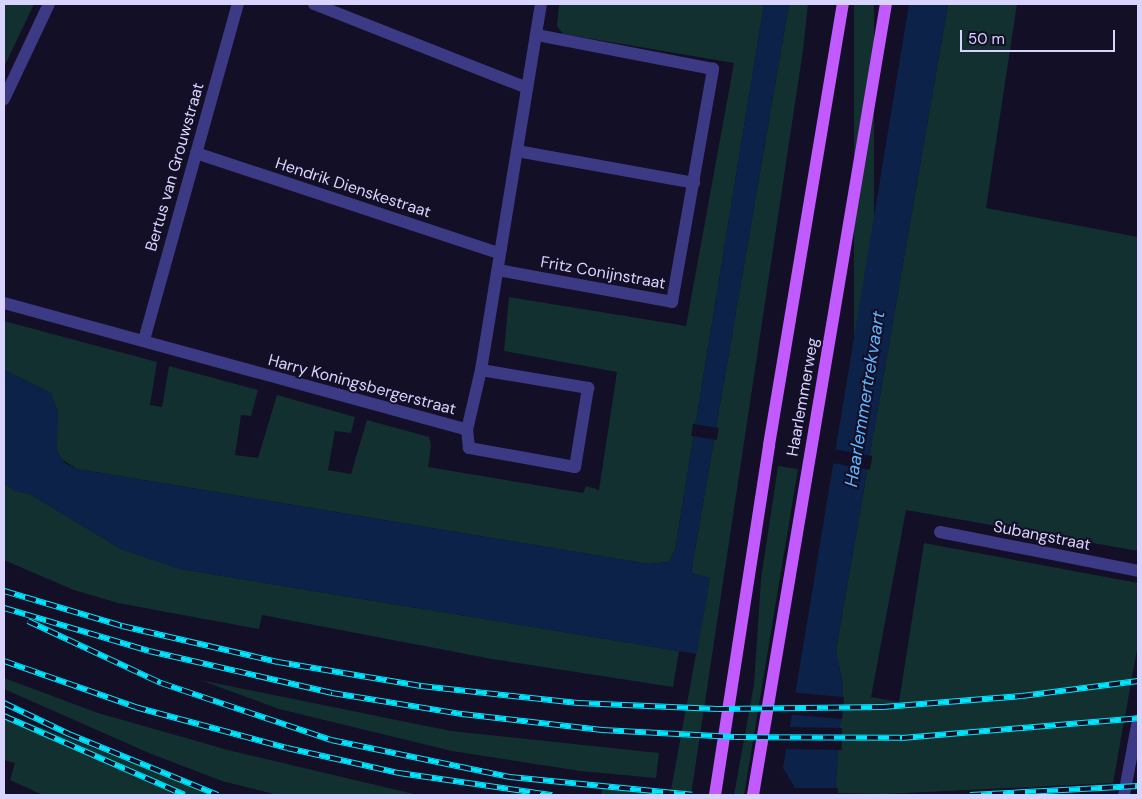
<!DOCTYPE html>
<html>
<head>
<meta charset="utf-8">
<style>
	body { margin:0 }
	#map { position:relative; width:1142px; height:799px; overflow:hidden; background:#130f26; font-family:"DM Sans",sans-serif }
	div>[style] { position:absolute }
	.green>* { inset:0; background:#12302f; transform-origin:0 0 }
	.water>* { inset:0; background:#0c2248 }
	.pier>* { inset:0; background:#130f26; transform-origin:0 0 }
	.minor>* { height:12px; margin:-6px; padding:0 6px; transform-origin:6px; border-radius:6px; background:#3d3a85 }
	.major>* { height:12px; margin:-6px; padding:0 6px; transform-origin:6px; border-radius:6px; background:#c25bff }
	.rail>* { height:5.5px; margin-top:-2.75px; transform-origin:0; background:repeating-linear-gradient(90deg,#130f26 0 11px,#00e5ff 0 22px); box-sizing:border-box; border-block:1px solid #00e5ff }
	span { translate:-50% -50%; white-space:nowrap; text-align:center; line-height:1.15; -webkit-text-stroke:4px #130f26; paint-order:stroke }
	.street-label { font-size:16px; color:#d9d4ff }
	.water-label { font-size:18px; color:#62b6ff; font-style:italic }
	.frame { position:absolute; inset:0; border:5px solid #d9d4ff; pointer-events:none }
	.scale { position:absolute; left:960px; top:30px; width:155px; height:22px; box-sizing:border-box; border:2px solid #d9d4ff; border-top:0; padding-left:6px; font-size:15px; line-height:18px; white-space:nowrap; color:#d9d4ff; -webkit-text-stroke:4px #130f26; paint-order:stroke }
</style>
</head>
<body>
<div id="map">
	<div class="green">
		<i style="clip-path:polygon(4px 4px,34px 4px,4px 67px)"></i>
		<i style="clip-path:polygon(559px 4px,764px 4px,675px 550px,669px 562px,649px 564px,77px 469px,60px 458px,55px 445px,58px 413px,51px 393px,4px 370px,4px 321px,157px 362px,150px 405px,162px 407px,169px 366px,258px 390px,251px 416px,241px 415px,235px 455px,258px 458px,277px 395px,355px 417px,351px 433px,335px 431px,328px 470px,351px 474px,367px 420px,429px 437px,431px 446px,428px 467px,583px 493px,586px 486px,599px 490px,617px 372px,504px 351px,509px 297px,686px 326px,734px 63px,563px 34px,557px 26px)"></i>
		<i style="clip-path:polygon(789px 4px,808px 4px,803px 50px,691px 795px,601px 795px,603px 786px,671px 790px,710px 578px,691px 573px)"></i>
		<i style="left:854px;top:4px;width:20px;height:438px"></i>
		<i style="clip-path:polygon(948px 4px,1017px 4px,986px 208px,1138px 237px,1138px 551px,906px 510px,871px 697px,899px 702px,924px 543px,1138px 583px,1138px 644px,1113px 783px,886px 794px,835px 793px,843px 686px,836px 650px)"></i>
		<i style="clip-path:polygon(778px 466px,798px 469px,744px 795px,734px 795px,754px 684px,761px 579px)"></i>
		<i style="clip-path:polygon(4px 483px,15px 491px,30px 494px,121px 549px,180px 569px,679px 651px,673px 687px,492px 659px,262px 615px,259px 629px,118px 603px,74px 590px,4px 560px)"></i>
		<i style="clip-path:polygon(4px 678px,98px 713px,228px 750px,418px 795px,278px 795px,222px 781px,149px 753px,4px 689px)"></i>
		<i style="clip-path:polygon(200px 680px,451px 731px,659px 753px,656px 778px,580px 771px,452px 751px,279px 709px)"></i>
		<i style="clip-path:polygon(4px 713px,193px 787px,216px 795px,43px 795px,10px 780px,15px 763px,4px 760px)"></i>
	</div>
	<div class="water">
		<i style="clip-path:polygon(764px 4px,789px 4px,691px 573px,710px 578px,697px 654px,180px 569px,121px 549px,30px 494px,15px 491px,4px 483px,4px 370px,51px 393px,58px 413px,57px 452px,65px 463px,77px 469px,649px 564px,669px 562px,675px 550px)"></i>
		<i style="clip-path:polygon(909px 4px,948px 4px,836px 650px,843px 686px,835px 793px,793px 795px,794px 786px,783px 768px)"></i>
	</div>
	<div class="pier">
		<i style="left:693px;top:424px;width:26px;height:12px;rotate:9deg"></i>
		<i style="left:833px;top:449px;width:40px;height:14px;rotate:10deg"></i>
		<i style="left:844px;top:697px;width:22px;height:52px;rotate:95deg"></i>
		<i style="left:787px;top:727px;width:55px;height:22px;rotate:1deg"></i>
		<i style="clip-path:polygon(791px 788px,838px 788px,838px 793px,790px 795px)"></i>
	</div>
	<div class="minor">
		<i style="left:314px;top:4px;width:229px;rotate:21.5deg"></i>
		<i style="left:4px;top:99px;width:105px;rotate:-64.7deg"></i>
		<i style="left:517px;top:151px;width:180px;rotate:10.2deg"></i>
		<i style="left:196px;top:153px;width:319px;rotate:18.3deg"></i>
		<i style="left:498px;top:270px;width:177px;rotate:10.4deg"></i>
		<i style="left:672px;top:302px;width:237px;rotate:-80deg"></i>
		<i style="left:713px;top:69px;width:180px;rotate:-169.1deg"></i>
		<i style="left:4px;top:303px;width:480px;rotate:15.3deg"></i>
		<i style="left:144px;top:340px;width:349px;rotate:-74.4deg"></i>
		<i style="left:481px;top:370px;width:109px;rotate:9.5deg"></i>
		<i style="left:588px;top:388px;width:80px;rotate:99.3deg"></i>
		<i style="left:575px;top:467px;width:108px;rotate:-169.8deg"></i>
		<i style="left:469px;top:448px;width:18px;rotate:-96deg"></i>
		<i style="left:467px;top:430px;width:62px;rotate:-76.9deg"></i>
		<i style="left:481px;top:370px;width:371px;rotate:-80.7deg"></i>
		<i style="left:940px;top:532px;width:202px;rotate:11.1deg"></i>
		<i style="left:1124px;top:795px;width:76px;rotate:-79.4deg"></i>
	</div>
	<div class="major">
		<i style="left:715px;top:795px;width:354px;rotate:-81.2deg"></i>
		<i style="left:769px;top:445px;width:447px;rotate:-80.5deg"></i>
		<i style="left:753px;top:795px;width:802px;rotate:-80.46deg"></i>
	</div>
	<div class="rail">
		<i style="left:4px;top:591px;width:123px;rotate:16.5deg"></i>
		<i style="left:122px;top:626px;width:160px;rotate:13deg"></i>
		<i style="left:278px;top:662px;width:145px;rotate:9.5deg"></i>
		<i style="left:421px;top:686px;width:158px;rotate:6.2deg"></i>
		<i style="left:578px;top:703px;width:140px;rotate:2.5deg"></i>
		<i style="left:718px;top:709px;width:165px;rotate:-0.7deg"></i>
		<i style="left:883px;top:707px;width:139px;rotate:-4.5deg"></i>
		<i style="left:1022px;top:696px;width:117px;rotate:-7.4deg"></i>
		<i style="left:4px;top:608px;width:151px;rotate:16.5deg"></i>
		<i style="left:149px;top:651px;width:188px;rotate:12.9deg"></i>
		<i style="left:332px;top:693px;width:132px;rotate:9.2deg"></i>
		<i style="left:462px;top:714px;width:141px;rotate:6.5deg"></i>
		<i style="left:602px;top:730px;width:133px;rotate:3deg"></i>
		<i style="left:735px;top:737px;width:167px;rotate:0.3deg"></i>
		<i style="left:902px;top:738px;width:237px;rotate:-4.8deg"></i>
		<i style="left:28px;top:621px;width:147px;rotate:25deg"></i>
		<i style="left:161px;top:683px;width:179px;rotate:18.5deg"></i>
		<i style="left:331px;top:740px;width:183px;rotate:11.7deg"></i>
		<i style="left:510px;top:777px;width:183px;rotate:5.6deg"></i>
		<i style="left:4px;top:661px;width:139px;rotate:19.3deg"></i>
		<i style="left:135px;top:707px;width:157px;rotate:15.1deg"></i>
		<i style="left:287px;top:748px;width:115px;rotate:12.6deg"></i>
		<i style="left:399px;top:773px;width:155px;rotate:8.2deg"></i>
		<i style="left:4px;top:703px;width:72px;rotate:25.5deg"></i>
		<i style="left:69px;top:734px;width:161px;rotate:22.3deg"></i>
		<i style="left:4px;top:716px;width:197px;rotate:23.6deg"></i>
		<i style="left:970px;top:795px;width:168px;rotate:-3.1deg"></i>
	</div>
	<div class="street-label">
		<span style="left:175px;top:167px;rotate:-74deg">Bertus van Grouwstraat</span>
		<span style="left:353px;top:188px;rotate:18deg">Hendrik Dienskestraat</span>
		<span style="left:603px;top:273px;rotate:10deg">Fritz Conijnstraat</span>
		<span style="left:362px;top:385px;rotate:15deg">Harry Koningsbergerstraat</span>
		<span style="left:803px;top:397px;rotate:-80deg">Haarlemmerweg</span>
		<span style="left:1042px;top:536px;rotate:11deg">Subangstraat</span>
	</div>
	<div class="water-label">
		<span style="left:865px;top:399px;rotate:-81deg">Haarlemmertrekvaart</span>
	</div>
	<div class="frame"></div>
	<div class="scale">50 m</div>
</div>
</body>
</html>
